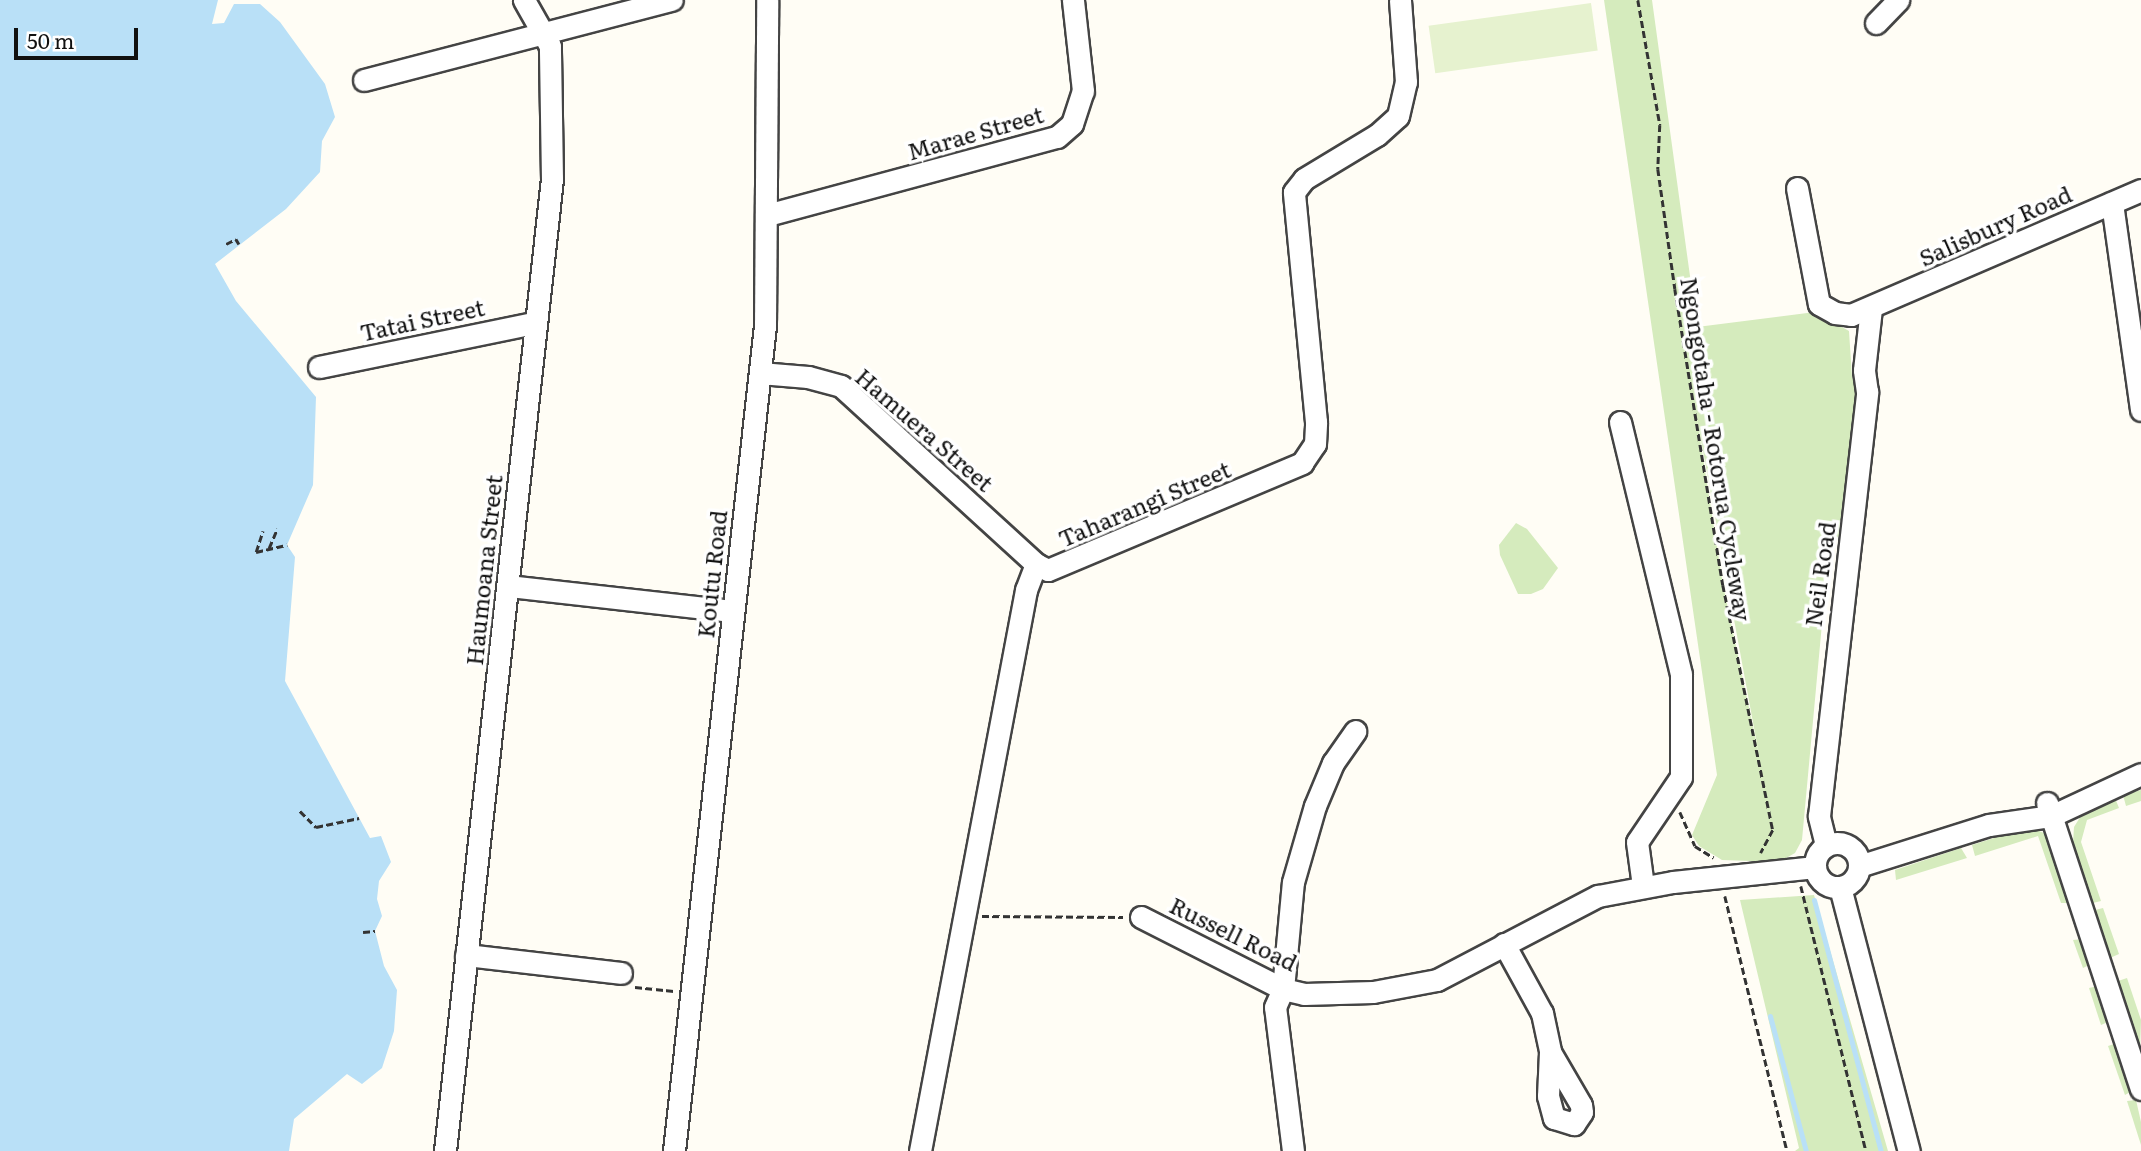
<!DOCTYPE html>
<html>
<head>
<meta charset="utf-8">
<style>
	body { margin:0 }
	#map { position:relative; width:2141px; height:1151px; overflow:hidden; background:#fffdf5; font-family:Literata,serif }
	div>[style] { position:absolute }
	.green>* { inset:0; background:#d5ebbd }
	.pitch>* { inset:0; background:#e6f2cf; transform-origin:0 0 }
	.water>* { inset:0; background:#b9e0f7 }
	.stream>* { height:5px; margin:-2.5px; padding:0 2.5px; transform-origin:2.5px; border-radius:2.5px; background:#b9e0f7 }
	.path>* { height:2.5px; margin-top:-1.25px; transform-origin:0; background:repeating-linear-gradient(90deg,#333 0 7px,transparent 0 10.5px) }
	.roads { filter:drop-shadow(2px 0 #444) drop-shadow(-2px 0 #444) drop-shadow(0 2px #444) drop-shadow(0 -2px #444) }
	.minor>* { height:21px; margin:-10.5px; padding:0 10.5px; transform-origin:10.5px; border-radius:10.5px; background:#fff }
	.minor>.ring { margin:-10.5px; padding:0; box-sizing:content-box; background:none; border:21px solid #fff; border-radius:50% }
	span { translate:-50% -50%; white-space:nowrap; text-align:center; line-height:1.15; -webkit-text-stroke:7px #fff; paint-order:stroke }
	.street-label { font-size:23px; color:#111 }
	.scale { position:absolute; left:14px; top:28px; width:124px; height:32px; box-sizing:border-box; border:4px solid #111; border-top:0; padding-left:9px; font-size:21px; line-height:24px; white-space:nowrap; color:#111; -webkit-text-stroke:5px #fff; paint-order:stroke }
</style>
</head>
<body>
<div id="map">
	<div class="green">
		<i style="clip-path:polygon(evenodd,1604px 0,1652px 0,1697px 327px,1815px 312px,1849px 331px,1852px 377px,1858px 389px,1847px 525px,1829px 548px,1802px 840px,1795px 853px,1779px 862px,1722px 860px,1699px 846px,1692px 835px,1717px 775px,1604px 0,1696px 413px,1759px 755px,1723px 585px,1696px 413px)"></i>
		<i style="clip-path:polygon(1516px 523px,1527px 529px,1558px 568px,1543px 589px,1531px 594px,1518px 594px,1500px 555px,1499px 545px)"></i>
		<i style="clip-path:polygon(2141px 790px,2141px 801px,2126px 806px,2123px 795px)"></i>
		<i style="clip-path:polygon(2115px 798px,2119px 808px,2087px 820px,2081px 842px,2101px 901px,2093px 903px,2073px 843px,2074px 827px,2084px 811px)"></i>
		<i style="clip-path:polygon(2028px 827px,2047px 834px,2071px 903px,2061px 903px,2038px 836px,1975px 856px,1972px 845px)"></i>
		<i style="clip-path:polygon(1961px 848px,1967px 858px,1896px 880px,1895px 870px)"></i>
		<i style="clip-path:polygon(1814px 895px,1888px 1151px,1795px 1151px,1799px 1148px,1740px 900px)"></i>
		<i style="clip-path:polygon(2103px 908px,2119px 954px,2110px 958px,2095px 910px)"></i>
		<i style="clip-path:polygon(2083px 939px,2091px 964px,2083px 968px,2073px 940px)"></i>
		<i style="clip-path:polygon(2127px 978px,2141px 1020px,2140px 1050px,2118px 981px)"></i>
		<i style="clip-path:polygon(2098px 986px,2108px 1022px,2101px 1025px,2089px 988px)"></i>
		<i style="clip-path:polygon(2117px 1043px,2132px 1091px,2125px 1095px,2108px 1046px)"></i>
		<i style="clip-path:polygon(2136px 1100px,2141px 1122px,2141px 1145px,2127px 1101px)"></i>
	</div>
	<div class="pitch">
		<i style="left:1591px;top:3px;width:48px;height:164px;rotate:82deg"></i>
	</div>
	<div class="water">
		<i style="clip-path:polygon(0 0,218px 0,212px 24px,224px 23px,234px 4px,260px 4px,280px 22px,325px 84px,335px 117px,322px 141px,320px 172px,286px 209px,215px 264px,236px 301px,316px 397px,313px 485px,287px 545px,295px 557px,285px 681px,370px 838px,381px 836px,391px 862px,379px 881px,377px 899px,382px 916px,375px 931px,384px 966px,397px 990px,394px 1031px,382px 1068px,362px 1084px,347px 1074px,294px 1119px,289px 1151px,0 1151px)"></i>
	</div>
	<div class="stream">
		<i style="left:1814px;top:900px;width:260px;rotate:75.1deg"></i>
		<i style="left:1770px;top:1016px;width:140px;rotate:75.1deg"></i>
	</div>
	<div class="path">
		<i style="left:1638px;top:0;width:127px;rotate:80deg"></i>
		<i style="left:1660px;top:125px;width:44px;rotate:92.6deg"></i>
		<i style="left:1658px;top:169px;width:121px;rotate:81.9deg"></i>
		<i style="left:1675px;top:289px;width:300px;rotate:80.8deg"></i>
		<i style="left:1723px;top:585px;width:250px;rotate:78.5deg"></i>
		<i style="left:1773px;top:830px;width:26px;rotate:118deg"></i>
		<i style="left:226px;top:244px;width:11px;rotate:-27deg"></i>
		<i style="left:236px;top:239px;width:6px;rotate:59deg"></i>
		<i style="left:269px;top:548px;width:21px;rotate:-67deg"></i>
		<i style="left:256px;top:552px;width:32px;rotate:-13deg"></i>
		<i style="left:256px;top:552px;width:22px;rotate:-72deg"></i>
		<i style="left:300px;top:811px;width:23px;rotate:45deg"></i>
		<i style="left:316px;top:827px;width:44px;rotate:-11.8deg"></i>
		<i style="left:1680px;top:812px;width:37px;rotate:66deg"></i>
		<i style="left:1695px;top:846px;width:22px;rotate:32deg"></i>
		<i style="left:1801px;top:886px;width:273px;rotate:76.2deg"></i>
		<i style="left:1725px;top:896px;width:262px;rotate:76.3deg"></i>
		<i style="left:982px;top:916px;width:141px;rotate:0.4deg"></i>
		<i style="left:363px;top:932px;width:12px;rotate:-5deg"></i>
		<i style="left:635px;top:987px;width:39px;rotate:6deg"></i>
	</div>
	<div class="roads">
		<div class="minor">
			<i style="left:1876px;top:23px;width:32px;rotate:-46deg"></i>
			<i style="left:364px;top:80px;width:318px;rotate:-14.6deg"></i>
			<i style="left:1797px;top:188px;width:118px;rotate:79.3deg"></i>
			<i style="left:1819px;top:304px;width:18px;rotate:29deg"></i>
			<i style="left:1835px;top:313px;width:16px;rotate:7deg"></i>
			<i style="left:1851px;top:315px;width:316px;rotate:-23.3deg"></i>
			<i style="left:2112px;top:203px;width:209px;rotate:82deg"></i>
			<i style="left:767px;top:215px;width:300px;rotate:-15.1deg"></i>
			<i style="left:1057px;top:137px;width:20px;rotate:-41deg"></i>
			<i style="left:1072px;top:124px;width:35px;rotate:-72deg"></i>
			<i style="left:1083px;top:91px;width:92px;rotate:-96.3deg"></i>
			<i style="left:319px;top:367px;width:219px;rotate:-11.6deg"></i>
			<i style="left:760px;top:373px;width:48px;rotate:4.8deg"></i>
			<i style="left:808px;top:377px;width:34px;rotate:15deg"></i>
			<i style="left:841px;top:386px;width:264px;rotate:42.4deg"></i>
			<i style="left:1036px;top:564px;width:13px;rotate:27deg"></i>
			<i style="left:1048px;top:570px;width:276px;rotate:-22.8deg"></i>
			<i style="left:1302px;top:463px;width:23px;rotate:-56deg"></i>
			<i style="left:1315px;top:444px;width:22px;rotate:-87deg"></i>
			<i style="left:1316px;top:422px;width:231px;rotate:-95.5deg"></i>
			<i style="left:1294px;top:192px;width:16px;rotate:-52deg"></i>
			<i style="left:1304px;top:179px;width:85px;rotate:-31.1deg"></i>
			<i style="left:1377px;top:135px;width:28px;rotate:-42deg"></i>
			<i style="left:1398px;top:116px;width:35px;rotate:-77deg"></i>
			<i style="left:1406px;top:82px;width:82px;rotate:-94.2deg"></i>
			<i style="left:1620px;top:422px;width:259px;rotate:76.4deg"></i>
			<i style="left:1681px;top:674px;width:103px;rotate:90deg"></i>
			<i style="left:1681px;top:777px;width:78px;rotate:124.1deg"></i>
			<i style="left:1637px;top:842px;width:44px;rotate:82.2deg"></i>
			<i style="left:509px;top:586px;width:225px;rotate:6.4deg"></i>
			<i style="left:2047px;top:803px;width:301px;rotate:71.8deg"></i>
			<i class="ring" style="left:1815px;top:843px;width:23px;height:23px"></i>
			<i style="left:1826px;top:845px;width:30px;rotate:-104deg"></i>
			<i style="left:1819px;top:816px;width:427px;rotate:-83.5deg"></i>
			<i style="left:1867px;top:392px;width:22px;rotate:-98deg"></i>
			<i style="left:1864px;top:370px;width:61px;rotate:-83.5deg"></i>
			<i style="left:1859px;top:866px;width:136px;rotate:-17.5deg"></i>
			<i style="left:1989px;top:825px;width:63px;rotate:-8.3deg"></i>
			<i style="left:2051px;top:816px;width:99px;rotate:-25deg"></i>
			<i style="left:1840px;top:887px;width:273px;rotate:75.4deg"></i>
			<i style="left:1141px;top:917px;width:159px;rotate:26.9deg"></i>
			<i style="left:1283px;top:989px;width:22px;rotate:13deg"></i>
			<i style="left:1304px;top:994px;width:69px;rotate:-1.7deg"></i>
			<i style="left:1373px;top:992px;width:65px;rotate:-10.6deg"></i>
			<i style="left:1437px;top:980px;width:182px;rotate:-27.6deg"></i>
			<i style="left:1598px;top:896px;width:76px;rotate:-10.6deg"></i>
			<i style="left:1673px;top:882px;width:143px;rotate:-6deg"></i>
			<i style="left:1504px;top:944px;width:79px;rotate:61.2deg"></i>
			<i style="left:1542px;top:1013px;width:40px;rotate:78deg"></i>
			<i style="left:1550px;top:1052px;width:44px;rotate:92.6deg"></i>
			<i style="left:1548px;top:1096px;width:23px;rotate:75deg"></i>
			<i style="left:1554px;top:1118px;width:21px;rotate:17deg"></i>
			<i style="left:1574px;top:1124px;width:14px;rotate:-56deg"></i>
			<i style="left:1582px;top:1112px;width:7px;rotate:-98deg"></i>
			<i style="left:1581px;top:1105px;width:61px;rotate:-120.3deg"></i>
			<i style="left:466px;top:955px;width:156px;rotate:6.6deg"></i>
			<i style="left:445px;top:1151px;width:978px;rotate:-83.72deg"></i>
			<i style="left:552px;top:179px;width:133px;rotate:-90.9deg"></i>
			<i style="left:550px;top:46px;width:53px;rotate:-119.5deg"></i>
			<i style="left:674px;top:1151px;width:830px;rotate:-83.71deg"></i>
			<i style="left:765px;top:326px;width:326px;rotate:-89.6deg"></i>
			<i style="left:920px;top:1151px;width:571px;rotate:-79.3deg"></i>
			<i style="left:1026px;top:590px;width:28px;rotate:-69deg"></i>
			<i style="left:1293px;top:1151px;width:145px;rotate:-97.1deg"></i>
			<i style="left:1275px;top:1007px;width:20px;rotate:-66deg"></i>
			<i style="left:1283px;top:989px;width:107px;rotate:-84.7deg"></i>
			<i style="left:1293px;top:882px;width:79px;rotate:-73.9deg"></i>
			<i style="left:1315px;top:806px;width:47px;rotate:-67.3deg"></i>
			<i style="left:1333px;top:763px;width:39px;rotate:-55deg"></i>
		</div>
	</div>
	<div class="street-label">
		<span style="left:975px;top:132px;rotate:-16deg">Marae Street</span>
		<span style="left:1995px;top:225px;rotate:-24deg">Salisbury Road</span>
		<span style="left:422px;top:319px;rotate:-12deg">Tatai Street</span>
		<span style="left:925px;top:429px;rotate:41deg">Hamuera Street</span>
		<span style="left:1717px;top:449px;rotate:81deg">Ngongotaha - Rotorua Cycleway</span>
		<span style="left:1144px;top:503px;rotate:-23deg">Taharangi Street</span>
		<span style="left:483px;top:570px;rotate:-84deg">Haumoana Street</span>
		<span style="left:711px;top:574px;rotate:-84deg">Koutu Road</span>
		<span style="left:1819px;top:574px;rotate:-82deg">Neil Road</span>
		<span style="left:1234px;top:933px;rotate:26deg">Russell Road</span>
	</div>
	<div class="scale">50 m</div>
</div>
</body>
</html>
